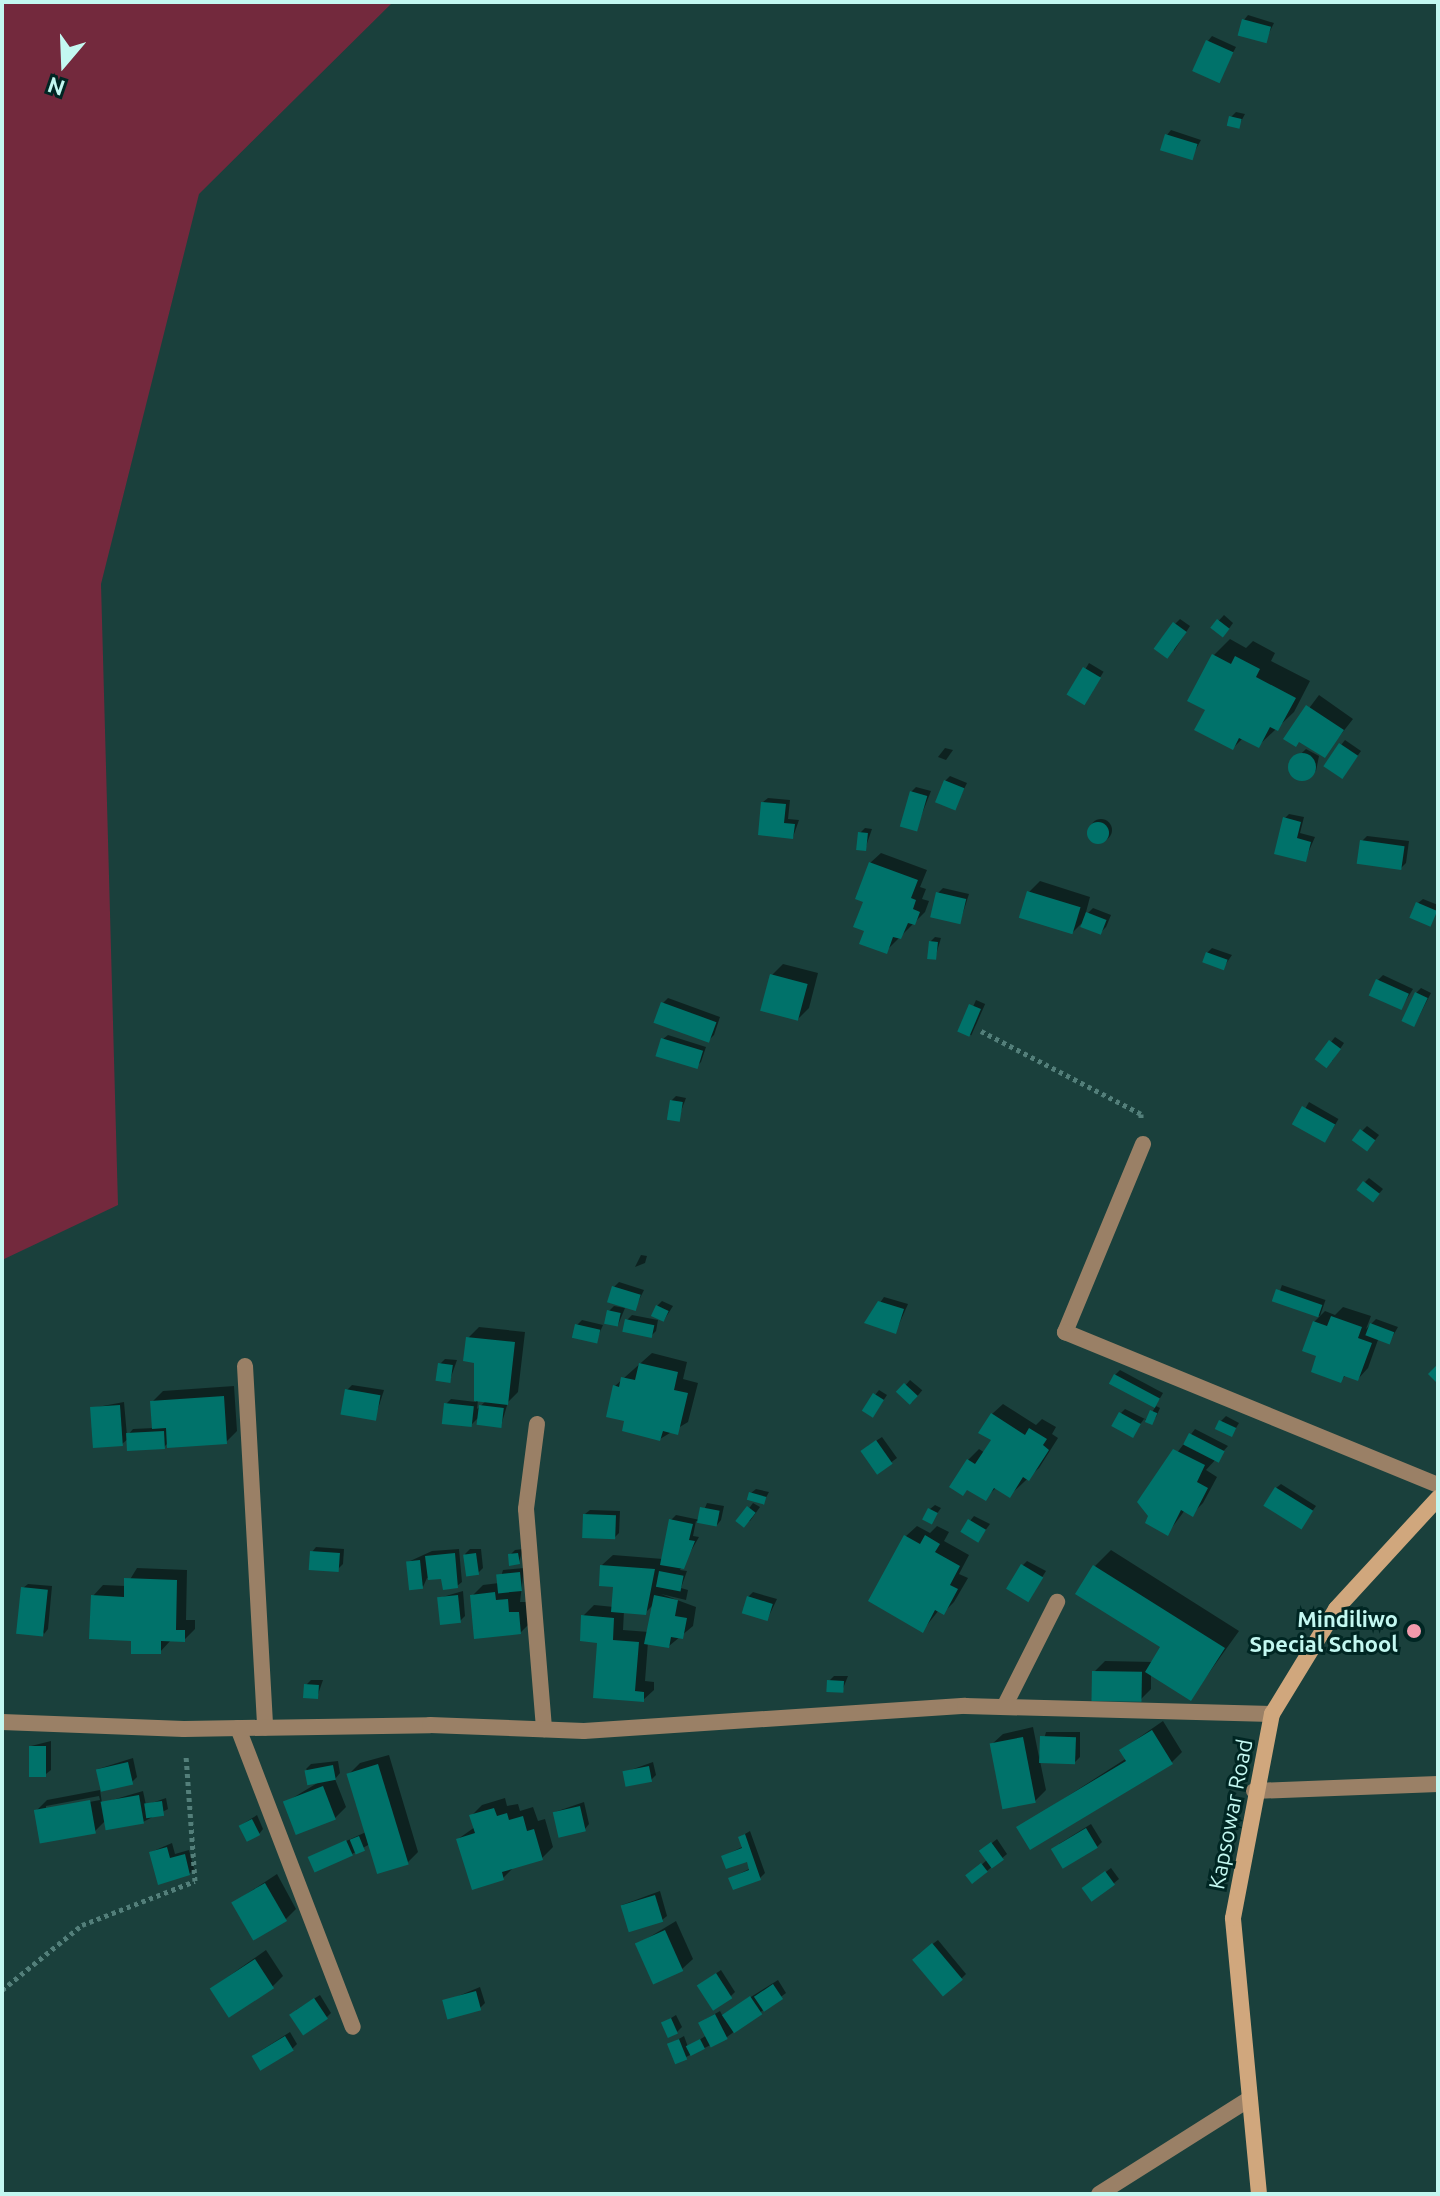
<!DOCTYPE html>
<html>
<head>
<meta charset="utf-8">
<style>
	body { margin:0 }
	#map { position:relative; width:1440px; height:2196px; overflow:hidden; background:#1a403c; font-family:Ubuntu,sans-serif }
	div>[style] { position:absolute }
	.green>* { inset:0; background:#73293d }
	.shadow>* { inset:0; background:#0007; transform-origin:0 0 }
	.round { border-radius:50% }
	.building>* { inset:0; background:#00726a; transform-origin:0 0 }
	.path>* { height:5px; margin-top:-2.5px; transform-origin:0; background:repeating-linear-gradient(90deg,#537f7a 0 4px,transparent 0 8px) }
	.service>* { height:16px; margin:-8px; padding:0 8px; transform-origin:8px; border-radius:8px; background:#9a8066 }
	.minor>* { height:16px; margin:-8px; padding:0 8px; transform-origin:8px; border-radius:8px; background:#9a8066 }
	.secondary>* { height:16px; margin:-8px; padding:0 8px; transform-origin:8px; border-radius:8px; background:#d0a77d }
	.dots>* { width:22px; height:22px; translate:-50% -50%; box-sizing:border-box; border:4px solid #002623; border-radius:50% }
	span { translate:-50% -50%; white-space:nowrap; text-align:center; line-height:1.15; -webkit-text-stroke:6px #002623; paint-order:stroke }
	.poi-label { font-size:22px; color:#c3f8f1; font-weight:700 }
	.right { translate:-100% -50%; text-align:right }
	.street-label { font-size:22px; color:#c3f8f1 }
	.frame { position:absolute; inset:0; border:4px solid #c3f8f1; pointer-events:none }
	.north { position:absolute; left:24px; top:24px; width:80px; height:80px; -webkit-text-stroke:6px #002623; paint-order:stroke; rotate:199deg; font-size:22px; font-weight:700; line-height:32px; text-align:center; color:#c3f8f1 }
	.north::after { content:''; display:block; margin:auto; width:28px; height:36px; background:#c3f8f1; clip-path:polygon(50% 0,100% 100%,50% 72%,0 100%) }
</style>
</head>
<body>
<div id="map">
	<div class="green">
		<i style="clip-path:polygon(2px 2px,393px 2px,199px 194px,101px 584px,118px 1205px,2px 1260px)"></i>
	</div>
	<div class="shadow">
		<i style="clip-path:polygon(1248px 15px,1274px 23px,1265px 41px,1244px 20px)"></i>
		<i style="clip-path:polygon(1212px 36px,1236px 47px,1218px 80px,1208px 41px)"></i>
		<i style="clip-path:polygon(1236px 112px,1245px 114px,1238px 127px,1231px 117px)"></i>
		<i style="clip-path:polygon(1171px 130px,1201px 140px,1191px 158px,1167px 135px)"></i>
		<i style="clip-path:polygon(1224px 615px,1233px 623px,1228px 630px,1213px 627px)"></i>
		<i style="clip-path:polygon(1180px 619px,1190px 626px,1174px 651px,1175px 624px)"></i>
		<i style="clip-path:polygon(1230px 639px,1246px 648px,1253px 641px,1275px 653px,1271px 661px,1310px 681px,1294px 712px,1258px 746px,1243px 738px,1233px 748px,1208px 710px,1214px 655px)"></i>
		<i style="left:1089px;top:663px;width:17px;height:36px;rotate:31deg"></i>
		<i style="clip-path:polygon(1319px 695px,1353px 719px,1324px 756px,1300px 740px,1286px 739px)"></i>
		<i style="clip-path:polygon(1345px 740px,1361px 751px,1346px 772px,1341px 745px)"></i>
		<i style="clip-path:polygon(945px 748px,953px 750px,946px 760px,938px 757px)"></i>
		<i style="clip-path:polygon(1306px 749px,1319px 756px,1316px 771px,1296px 778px,1289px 765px)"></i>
		<i style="clip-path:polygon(950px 776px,967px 783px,955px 807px,945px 781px)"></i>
		<i style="clip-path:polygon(916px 787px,931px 791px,916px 829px,911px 792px)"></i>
		<i style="clip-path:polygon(768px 798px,790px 800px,788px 819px,799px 820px,793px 837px,763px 802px)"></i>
		<i style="clip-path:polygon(1289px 814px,1304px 817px,1300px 833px,1315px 837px,1305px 860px,1285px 818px)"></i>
		<i class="round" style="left:1090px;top:819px;width:22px;height:22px"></i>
		<i style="clip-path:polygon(865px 828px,872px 829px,865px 849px,860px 833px)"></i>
		<i style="clip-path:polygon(1367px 836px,1409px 841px,1406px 863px,1401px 868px,1362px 841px)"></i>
		<i style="clip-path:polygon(881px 853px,927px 870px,920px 887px,926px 889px,922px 899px,929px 901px,925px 912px,886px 951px,867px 930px,870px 863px)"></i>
		<i style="clip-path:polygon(1040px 881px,1090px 897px,1085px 916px,1093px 908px,1111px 915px,1106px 927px,1101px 932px,1081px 924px,1073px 932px,1029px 892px)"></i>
		<i style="clip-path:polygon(943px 888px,969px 894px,960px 922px,938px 893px)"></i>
		<i style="clip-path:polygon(1423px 899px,1438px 905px,1429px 925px,1418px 903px)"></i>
		<i style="clip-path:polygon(935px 937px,941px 938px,935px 958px,930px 942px)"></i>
		<i style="clip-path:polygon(1212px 948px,1232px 955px,1223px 968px,1207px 953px)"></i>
		<i style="clip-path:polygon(783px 964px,818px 973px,809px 1008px,798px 1019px,772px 975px)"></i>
		<i style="clip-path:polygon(1383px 975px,1413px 989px,1401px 1008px,1378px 980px)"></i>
		<i style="clip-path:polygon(1421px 988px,1431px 993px,1415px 1024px,1416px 993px)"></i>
		<i style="clip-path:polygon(668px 998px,720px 1017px,714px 1035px,709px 1040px,663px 1003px)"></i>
		<i style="left:976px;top:1000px;width:10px;height:34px;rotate:24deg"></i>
		<i style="clip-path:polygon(668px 1035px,706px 1047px,701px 1062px,696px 1067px,663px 1039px)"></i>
		<i style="clip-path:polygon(1335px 1037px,1344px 1043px,1332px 1061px,1331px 1042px)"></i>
		<i style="clip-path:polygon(676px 1096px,686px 1098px,678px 1119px,671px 1101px)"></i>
		<i style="left:1309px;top:1102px;width:34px;height:26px;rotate:30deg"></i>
		<i style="clip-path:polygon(1367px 1126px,1379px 1135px,1372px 1144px,1362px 1131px)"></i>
		<i style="clip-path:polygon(1369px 1178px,1383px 1189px,1377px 1196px,1365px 1182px)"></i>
		<i style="clip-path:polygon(641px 1255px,647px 1256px,645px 1263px,635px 1267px)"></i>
		<i style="clip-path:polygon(619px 1282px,644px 1290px,635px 1308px,614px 1287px)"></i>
		<i style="left:1282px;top:1285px;width:46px;height:17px;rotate:19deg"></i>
		<i style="clip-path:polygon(884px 1297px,908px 1304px,896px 1331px,867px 1322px)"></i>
		<i style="clip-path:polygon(662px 1301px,673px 1306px,664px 1320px,657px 1306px)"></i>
		<i style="clip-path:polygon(614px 1306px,625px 1308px,618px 1325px,609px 1311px)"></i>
		<i style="clip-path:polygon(1343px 1307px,1371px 1316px,1366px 1329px,1376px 1319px,1398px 1327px,1390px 1341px,1379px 1337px,1368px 1368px,1358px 1379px,1347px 1374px,1341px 1380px,1319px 1355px,1314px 1322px,1325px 1311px,1335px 1315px)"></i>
		<i style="clip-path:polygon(632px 1315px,658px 1320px,656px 1331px,651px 1336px,627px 1320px)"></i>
		<i style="clip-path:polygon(582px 1320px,603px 1325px,596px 1341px,577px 1325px)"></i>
		<i style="clip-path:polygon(evenodd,479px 1327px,525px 1332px,518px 1392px,508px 1402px,501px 1426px,479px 1417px,471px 1425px,446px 1404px,451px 1399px,476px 1402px,476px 1361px,468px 1338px,479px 1327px,478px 1400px,486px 1401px,477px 1409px,478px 1400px)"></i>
		<i style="clip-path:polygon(652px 1353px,687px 1362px,683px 1379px,698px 1383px,688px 1422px,660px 1439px,626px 1420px,615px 1386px)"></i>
		<i style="clip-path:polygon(445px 1359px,457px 1360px,450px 1380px,440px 1364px)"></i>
		<i style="clip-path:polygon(1120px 1370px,1163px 1393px,1159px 1400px,1154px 1405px,1115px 1375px)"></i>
		<i style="left:910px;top:1380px;width:16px;height:16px;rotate:40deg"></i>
		<i style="clip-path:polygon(352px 1385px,384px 1390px,375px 1418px,347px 1390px)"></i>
		<i style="clip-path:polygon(234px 1386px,237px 1431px,226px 1442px,168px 1443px,164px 1447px,129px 1438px,122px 1444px,92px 1408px,124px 1402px,127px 1436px,133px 1429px,154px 1428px,152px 1402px,163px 1391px)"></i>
		<i style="clip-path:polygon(879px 1390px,887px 1395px,873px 1416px,875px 1395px)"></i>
		<i style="clip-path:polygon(1003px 1404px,1036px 1425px,1042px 1419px,1056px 1427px,1052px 1434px,1058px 1438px,1039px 1468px,1010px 1495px,997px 1487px,985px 1498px,968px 1460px,979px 1449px,985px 1453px,994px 1439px,992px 1414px)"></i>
		<i style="clip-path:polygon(1156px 1406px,1160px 1408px,1156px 1417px,1151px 1422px,1144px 1419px,1133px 1434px,1121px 1413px,1125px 1409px,1147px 1420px)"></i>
		<i style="clip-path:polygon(1226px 1416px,1239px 1423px,1231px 1436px,1221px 1421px)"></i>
		<i style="clip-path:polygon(1195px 1429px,1228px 1446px,1206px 1470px,1217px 1477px,1203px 1503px,1192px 1514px,1185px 1510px,1168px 1533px,1140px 1502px)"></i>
		<i style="clip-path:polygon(882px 1437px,897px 1458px,878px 1472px,868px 1446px)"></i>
		<i style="clip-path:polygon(1281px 1484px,1316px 1506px,1305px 1521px,1276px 1488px)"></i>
		<i style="clip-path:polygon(756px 1489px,769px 1492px,763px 1503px,751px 1493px)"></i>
		<i style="clip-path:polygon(evenodd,707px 1503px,724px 1506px,721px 1520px,717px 1525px,696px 1521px,693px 1536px,699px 1537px,680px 1570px,687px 1571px,681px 1588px,688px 1590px,686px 1600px,661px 1594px,696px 1607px,693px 1626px,669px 1646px,648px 1642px,645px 1681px,654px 1682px,654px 1690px,643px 1700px,595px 1696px,600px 1641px,583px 1616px,594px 1605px,614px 1607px,615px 1585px,602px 1565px,613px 1555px,663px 1559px,671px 1520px,676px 1515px,700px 1520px,707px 1503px,654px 1604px,649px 1632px,623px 1630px,624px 1611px,645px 1613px,654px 1604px)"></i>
		<i style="clip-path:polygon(753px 1503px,760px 1507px,750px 1521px,739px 1522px)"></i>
		<i style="clip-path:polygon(935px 1505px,941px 1508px,931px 1522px,930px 1509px)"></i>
		<i style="clip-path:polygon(590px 1510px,620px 1511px,619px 1533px,614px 1538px,585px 1514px)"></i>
		<i style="clip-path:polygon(974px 1516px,990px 1524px,979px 1539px,970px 1521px)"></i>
		<i style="clip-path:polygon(917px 1526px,930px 1533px,937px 1526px,949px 1532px,944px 1541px,969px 1555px,959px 1574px,968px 1578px,954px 1602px,943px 1613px,939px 1610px,923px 1630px,906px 1536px)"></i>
		<i style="clip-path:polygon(316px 1547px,344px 1549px,343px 1564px,338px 1569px,312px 1552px)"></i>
		<i style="clip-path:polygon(459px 1549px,462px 1582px,457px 1586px,443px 1577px,427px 1578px,423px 1587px,408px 1562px,432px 1551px)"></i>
		<i style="clip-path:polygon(470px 1549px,481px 1549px,483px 1568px,478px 1573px,465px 1554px)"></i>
		<i style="clip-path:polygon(523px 1549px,519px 1562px,510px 1555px,515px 1550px)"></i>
		<i style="clip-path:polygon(1111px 1550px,1239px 1631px,1191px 1698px,1151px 1674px,1151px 1689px,1140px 1700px,1094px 1672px,1105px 1661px,1154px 1662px,1163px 1646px,1095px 1566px)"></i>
		<i style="clip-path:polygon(1027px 1561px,1046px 1571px,1029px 1598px,1022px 1566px)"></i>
		<i style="clip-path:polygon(137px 1568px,187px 1570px,186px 1620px,195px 1620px,195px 1629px,184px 1640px,171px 1640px,160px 1652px,133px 1639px,93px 1596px,103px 1585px,126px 1586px)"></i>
		<i style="clip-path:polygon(524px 1568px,520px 1602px,529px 1602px,531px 1622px,520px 1633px,472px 1596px,483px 1585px,499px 1583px,503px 1570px)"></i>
		<i style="clip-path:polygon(28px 1584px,52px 1586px,48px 1629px,44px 1634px,23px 1588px)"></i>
		<i style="clip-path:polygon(463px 1591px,465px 1616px,460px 1621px,439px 1598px)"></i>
		<i style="clip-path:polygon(753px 1592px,777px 1599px,768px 1618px,748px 1597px)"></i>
		<i style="clip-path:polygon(834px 1676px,848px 1676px,842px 1691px,829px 1681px)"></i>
		<i style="clip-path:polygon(311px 1680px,323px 1680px,317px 1697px,306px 1685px)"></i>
		<i style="clip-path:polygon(1163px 1721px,1182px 1752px,1171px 1763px,1018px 1828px,1127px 1758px,1121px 1750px)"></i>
		<i style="clip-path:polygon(1033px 1727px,1039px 1757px,1046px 1732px,1080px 1732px,1080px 1757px,1075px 1762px,1040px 1761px,1046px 1790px,1035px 1801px,992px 1744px,1003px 1734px)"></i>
		<i style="clip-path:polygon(51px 1741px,51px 1770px,46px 1774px,31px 1746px)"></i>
		<i style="clip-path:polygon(389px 1755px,418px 1852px,407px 1863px,370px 1844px,352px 1854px,311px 1857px,366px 1832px,349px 1774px,360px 1763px)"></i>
		<i style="clip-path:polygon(133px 1758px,137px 1777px,132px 1782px,98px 1769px)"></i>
		<i style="clip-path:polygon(338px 1761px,340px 1773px,335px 1779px,346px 1807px,335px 1818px,299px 1833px,286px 1802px,319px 1782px,306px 1769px,311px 1764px)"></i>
		<i style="clip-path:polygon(653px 1762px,656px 1775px,651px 1780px,625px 1772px)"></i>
		<i style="clip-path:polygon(evenodd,100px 1790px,102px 1803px,143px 1791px,146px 1805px,166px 1798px,168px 1809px,143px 1822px,106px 1820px,95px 1831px,36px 1811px,47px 1800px,100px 1790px,99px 1796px,100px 1800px,46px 1810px,46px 1806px,99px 1796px)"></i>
		<i style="clip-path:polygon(505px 1798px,507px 1806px,518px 1804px,520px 1811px,533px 1807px,538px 1821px,545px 1819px,553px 1847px,542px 1858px,514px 1867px,503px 1878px,458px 1839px,475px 1827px,471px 1816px,482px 1805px)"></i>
		<i style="clip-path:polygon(584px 1802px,589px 1824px,585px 1829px,555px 1812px)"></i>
		<i style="clip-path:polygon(257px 1815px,263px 1829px,259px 1834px,241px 1825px)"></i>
		<i style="clip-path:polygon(1091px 1824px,1102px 1842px,1097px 1847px,1059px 1844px)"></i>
		<i style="clip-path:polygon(750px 1831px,765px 1873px,760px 1878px,731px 1878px,751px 1868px,748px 1859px,724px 1856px,744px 1846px,740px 1837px)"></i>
		<i style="clip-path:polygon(997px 1839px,1007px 1854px,974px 1882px,969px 1876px,988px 1859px,987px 1847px)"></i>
		<i style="clip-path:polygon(172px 1843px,175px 1854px,189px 1850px,194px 1869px,189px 1874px,151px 1852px)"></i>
		<i style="clip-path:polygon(1111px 1868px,1119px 1879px,1093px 1900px,1090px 1884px)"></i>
		<i style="clip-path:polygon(277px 1874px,296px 1909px,286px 1919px,233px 1903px)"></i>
		<i style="clip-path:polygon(660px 1891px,667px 1916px,662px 1920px,622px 1905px)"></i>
		<i style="clip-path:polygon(676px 1921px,693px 1959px,682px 1969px,638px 1944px)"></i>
		<i style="clip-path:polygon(938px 1940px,966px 1974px,961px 1979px,919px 1954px)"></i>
		<i style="clip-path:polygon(266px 1950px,283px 1976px,273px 1986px,212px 1988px)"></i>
		<i style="clip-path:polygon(721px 1970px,735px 1992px,730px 1997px,699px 1985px)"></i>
		<i style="clip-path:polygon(778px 1980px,786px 1993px,727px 2037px,686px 2057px,670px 2044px,684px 2036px,688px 2047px,707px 2035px,701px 2024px,706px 2019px,720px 2011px,722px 2015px)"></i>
		<i style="clip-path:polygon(480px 1987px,485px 2003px,480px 2008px,444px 2002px)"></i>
		<i style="clip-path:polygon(320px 1995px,331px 2013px,326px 2018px,296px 2010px)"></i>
		<i style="clip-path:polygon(676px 2015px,682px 2027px,677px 2032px,663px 2023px)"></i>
		<i style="clip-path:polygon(290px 2032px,297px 2044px,292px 2049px,254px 2055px)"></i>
	</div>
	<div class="building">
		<i style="left:1242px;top:19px;width:30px;height:17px;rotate:15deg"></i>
		<i style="left:1206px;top:40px;width:30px;height:34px;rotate:24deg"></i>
		<i style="left:1229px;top:116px;width:13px;height:10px;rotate:13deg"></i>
		<i style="left:1165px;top:134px;width:34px;height:17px;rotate:17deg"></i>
		<i style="left:1217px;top:619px;width:16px;height:11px;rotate:38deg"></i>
		<i style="left:1173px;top:622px;width:17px;height:33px;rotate:36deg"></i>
		<i style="clip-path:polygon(1212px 654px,1231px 664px,1235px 656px,1260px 669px,1256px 677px,1296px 698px,1278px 731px,1270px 727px,1259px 748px,1239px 738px,1233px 750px,1194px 730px,1205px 710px,1187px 701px)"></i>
		<i style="left:1083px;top:667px;width:21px;height:32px;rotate:31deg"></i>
		<i style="clip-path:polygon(1306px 705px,1344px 730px,1325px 758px,1299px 742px,1296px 747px,1283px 739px)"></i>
		<i style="left:1339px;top:743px;width:23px;height:28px;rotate:34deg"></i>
		<i class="round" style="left:1288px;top:753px;width:28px;height:28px"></i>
		<i style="left:944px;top:780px;width:22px;height:24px;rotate:22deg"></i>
		<i style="left:910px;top:791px;width:18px;height:37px;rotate:16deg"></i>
		<i style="clip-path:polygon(761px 802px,786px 804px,784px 823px,795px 824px,793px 839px,758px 835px)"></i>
		<i style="clip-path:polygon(1283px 817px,1301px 822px,1297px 838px,1311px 842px,1306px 862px,1274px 854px)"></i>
		<i class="round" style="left:1087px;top:822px;width:22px;height:22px"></i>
		<i style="left:858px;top:832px;width:10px;height:18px;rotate:6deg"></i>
		<i style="left:1360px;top:840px;width:45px;height:24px;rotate:8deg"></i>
		<i style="clip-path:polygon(869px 862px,918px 880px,911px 898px,916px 900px,913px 909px,920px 912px,915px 925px,908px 923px,901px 939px,893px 937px,887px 954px,859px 944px,864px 931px,853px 927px,863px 902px,855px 899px)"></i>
		<i style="left:1027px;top:891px;width:56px;height:28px;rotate:17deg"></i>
		<i style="left:936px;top:892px;width:31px;height:26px;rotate:13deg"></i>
		<i style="left:1416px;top:902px;width:23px;height:17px;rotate:23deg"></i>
		<i style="left:1086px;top:912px;width:22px;height:16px;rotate:21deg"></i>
		<i style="left:929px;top:941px;width:9px;height:18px;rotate:6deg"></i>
		<i style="left:1206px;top:952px;width:23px;height:11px;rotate:20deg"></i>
		<i style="left:770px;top:974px;width:39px;height:38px;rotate:15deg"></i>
		<i style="left:1376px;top:979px;width:36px;height:18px;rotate:24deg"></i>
		<i style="left:1415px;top:992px;width:14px;height:32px;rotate:25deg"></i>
		<i style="left:661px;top:1002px;width:59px;height:22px;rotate:20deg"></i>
		<i style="left:969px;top:1004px;width:13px;height:30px;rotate:23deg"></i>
		<i style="left:661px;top:1038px;width:44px;height:19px;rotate:17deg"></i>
		<i style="left:1329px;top:1040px;width:15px;height:24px;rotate:37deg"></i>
		<i style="left:670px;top:1100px;width:13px;height:20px;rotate:9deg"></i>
		<i style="left:1302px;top:1106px;width:38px;height:21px;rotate:29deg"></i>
		<i style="left:1360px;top:1129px;width:19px;height:14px;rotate:36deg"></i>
		<i style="left:1363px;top:1181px;width:21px;height:11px;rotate:37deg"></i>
		<i style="left:612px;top:1286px;width:30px;height:17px;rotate:17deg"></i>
		<i style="left:1276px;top:1289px;width:49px;height:13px;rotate:19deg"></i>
		<i style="clip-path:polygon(878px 1301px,904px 1309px,896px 1334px,864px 1323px)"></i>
		<i style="left:656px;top:1305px;width:14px;height:12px;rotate:25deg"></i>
		<i style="left:607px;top:1310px;width:14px;height:14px;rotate:12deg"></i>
		<i style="clip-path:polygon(1331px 1316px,1362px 1327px,1358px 1338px,1372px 1343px,1358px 1381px,1344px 1376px,1341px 1383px,1311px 1372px,1316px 1356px,1302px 1351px,1313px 1321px,1327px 1326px)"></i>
		<i style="left:625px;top:1319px;width:30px;height:13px;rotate:12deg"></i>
		<i style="left:1370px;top:1323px;width:26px;height:13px;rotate:21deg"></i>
		<i style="left:575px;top:1324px;width:26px;height:14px;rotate:13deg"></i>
		<i style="clip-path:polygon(466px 1337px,515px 1342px,508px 1405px,474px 1401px,474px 1363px,463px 1361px)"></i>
		<i style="left:438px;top:1363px;width:15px;height:18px;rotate:8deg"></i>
		<i style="clip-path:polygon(639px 1363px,678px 1372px,674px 1390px,688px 1393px,678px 1435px,663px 1431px,660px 1441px,622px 1431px,624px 1421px,606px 1417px,613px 1385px,619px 1387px,621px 1377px,635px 1380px)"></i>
		<i style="clip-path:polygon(1438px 1364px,1438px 1384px,1428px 1374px)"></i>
		<i style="left:1114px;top:1374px;width:52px;height:11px;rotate:28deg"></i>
		<i style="left:904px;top:1383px;width:19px;height:12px;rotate:43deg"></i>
		<i style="left:345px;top:1389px;width:36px;height:26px;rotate:10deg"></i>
		<i style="left:873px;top:1393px;width:13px;height:21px;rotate:32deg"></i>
		<i style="clip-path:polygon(224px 1396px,227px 1444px,167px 1448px,166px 1428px,152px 1429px,150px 1401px)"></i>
		<i style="left:444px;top:1403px;width:30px;height:21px;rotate:6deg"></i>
		<i style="left:120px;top:1405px;width:41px;height:30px;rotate:86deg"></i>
		<i style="left:479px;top:1405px;width:25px;height:20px;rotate:7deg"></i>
		<i style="left:1150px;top:1410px;width:8px;height:13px;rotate:23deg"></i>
		<i style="left:1119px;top:1412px;width:25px;height:16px;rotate:29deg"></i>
		<i style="clip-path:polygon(991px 1413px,1025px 1435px,1029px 1428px,1047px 1439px,1043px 1445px,1049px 1450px,1029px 1481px,1023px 1477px,1010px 1498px,994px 1488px,986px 1501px,967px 1490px,963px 1496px,949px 1487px,967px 1459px,975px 1464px,991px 1440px,978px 1433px)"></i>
		<i style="left:1219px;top:1420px;width:19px;height:10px;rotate:25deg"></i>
		<i style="left:164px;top:1431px;width:18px;height:38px;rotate:87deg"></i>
		<i style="left:1189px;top:1433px;width:40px;height:13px;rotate:27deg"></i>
		<i style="left:876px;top:1440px;width:29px;height:19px;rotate:55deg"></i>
		<i style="clip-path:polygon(1173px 1449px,1205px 1465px,1197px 1482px,1208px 1488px,1193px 1517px,1181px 1510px,1168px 1536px,1145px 1523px,1148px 1516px,1137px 1502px)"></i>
		<i style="left:1275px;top:1487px;width:45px;height:22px;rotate:32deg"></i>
		<i style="left:749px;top:1492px;width:18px;height:8px;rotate:16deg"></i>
		<i style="left:747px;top:1506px;width:11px;height:19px;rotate:38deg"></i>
		<i style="left:700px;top:1507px;width:20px;height:16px;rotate:11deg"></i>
		<i style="left:928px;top:1508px;width:11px;height:13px;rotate:27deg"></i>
		<i style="left:583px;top:1514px;width:33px;height:24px;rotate:2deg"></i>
		<i style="clip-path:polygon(669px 1519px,693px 1524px,689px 1540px,695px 1541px,684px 1569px,660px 1565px)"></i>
		<i style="left:968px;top:1519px;width:21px;height:15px;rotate:31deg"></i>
		<i style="clip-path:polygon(904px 1535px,920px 1544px,925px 1535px,940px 1544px,935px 1552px,960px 1566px,950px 1585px,958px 1589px,944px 1615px,935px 1610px,923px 1633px,868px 1601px)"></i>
		<i style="left:310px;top:1551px;width:30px;height:19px;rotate:4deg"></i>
		<i style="clip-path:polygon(455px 1553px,458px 1588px,443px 1590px,441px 1579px,428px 1580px,425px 1556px)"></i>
		<i style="left:476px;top:1553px;width:22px;height:13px;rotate:82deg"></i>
		<i style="clip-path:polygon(518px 1553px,520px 1564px,509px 1566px,508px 1554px)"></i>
		<i style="left:420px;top:1560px;width:29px;height:14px;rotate:84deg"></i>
		<i style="left:1021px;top:1564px;width:26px;height:29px;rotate:31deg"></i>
		<i style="clip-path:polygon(600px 1565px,655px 1569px,646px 1615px,611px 1612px,613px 1587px,599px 1586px)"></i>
		<i style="clip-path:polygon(1093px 1565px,1225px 1648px,1191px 1701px,1145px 1672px,1160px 1647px,1075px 1594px)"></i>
		<i style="left:659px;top:1571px;width:25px;height:16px;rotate:11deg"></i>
		<i style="left:520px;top:1572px;width:19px;height:24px;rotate:84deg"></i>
		<i style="clip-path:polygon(124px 1578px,177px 1580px,176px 1630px,185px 1630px,185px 1642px,161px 1641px,161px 1654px,131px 1654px,131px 1641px,89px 1639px,91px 1595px,124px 1597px)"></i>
		<i style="left:21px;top:1587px;width:27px;height:47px;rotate:6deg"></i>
		<i style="clip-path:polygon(495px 1592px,496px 1600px,508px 1599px,509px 1612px,519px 1612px,521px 1634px,474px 1639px,470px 1595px)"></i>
		<i style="left:458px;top:1595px;width:28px;height:21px;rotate:84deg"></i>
		<i style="clip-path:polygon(654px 1595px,678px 1600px,675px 1616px,687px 1618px,683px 1639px,671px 1637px,669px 1648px,644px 1644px)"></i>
		<i style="left:747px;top:1596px;width:27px;height:18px;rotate:17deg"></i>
		<i style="clip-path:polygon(581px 1615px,614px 1618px,613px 1640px,639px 1642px,635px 1691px,644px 1692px,644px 1702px,593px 1698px,597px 1643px,580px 1641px)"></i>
		<i style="left:1092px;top:1671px;width:50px;height:30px;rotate:1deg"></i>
		<i style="left:827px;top:1680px;width:17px;height:12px;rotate:3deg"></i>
		<i style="left:304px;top:1684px;width:15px;height:14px;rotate:4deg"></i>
		<i style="clip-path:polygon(1152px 1730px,1173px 1764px,1030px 1850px,1016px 1827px,1126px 1761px,1119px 1750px)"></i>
		<i style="left:1040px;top:1736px;width:36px;height:27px;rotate:2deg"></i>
		<i style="left:1023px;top:1737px;width:67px;height:34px;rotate:79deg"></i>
		<i style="left:29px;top:1746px;width:17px;height:31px"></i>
		<i style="left:128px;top:1762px;width:23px;height:33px;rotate:77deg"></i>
		<i style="left:378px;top:1764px;width:105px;height:33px;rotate:73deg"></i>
		<i style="left:333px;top:1765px;width:15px;height:29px;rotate:79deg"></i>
		<i style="left:649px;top:1766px;width:16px;height:27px;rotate:79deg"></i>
		<i style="left:323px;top:1786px;width:36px;height:43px;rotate:69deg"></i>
		<i style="left:139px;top:1795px;width:29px;height:39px;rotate:80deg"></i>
		<i style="left:90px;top:1800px;width:34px;height:57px;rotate:80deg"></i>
		<i style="left:162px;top:1801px;width:15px;height:18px;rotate:82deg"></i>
		<i style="left:580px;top:1806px;width:26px;height:28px;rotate:77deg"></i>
		<i style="clip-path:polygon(494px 1808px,497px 1816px,507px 1813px,509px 1820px,523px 1816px,527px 1831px,534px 1829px,543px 1860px,502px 1872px,504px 1880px,472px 1890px,456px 1839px,475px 1833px,469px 1815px)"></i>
		<i style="left:252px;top:1819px;width:18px;height:15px;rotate:63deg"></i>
		<i style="left:1086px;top:1828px;width:23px;height:41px;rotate:59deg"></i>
		<i style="clip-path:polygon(745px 1834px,761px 1880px,733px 1890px,728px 1878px,749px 1870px,747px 1862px,726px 1869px,721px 1856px,742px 1848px,738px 1837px)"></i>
		<i style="left:359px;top:1836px;width:16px;height:10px;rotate:68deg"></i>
		<i style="left:346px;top:1840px;width:17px;height:42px;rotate:66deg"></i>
		<i style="left:991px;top:1842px;width:22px;height:15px;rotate:54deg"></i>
		<i style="clip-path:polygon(167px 1847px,170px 1858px,185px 1854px,190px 1875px,158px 1885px,149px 1852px)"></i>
		<i style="left:981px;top:1863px;width:11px;height:20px;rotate:52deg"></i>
		<i style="left:1105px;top:1871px;width:17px;height:29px;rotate:54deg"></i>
		<i style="left:265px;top:1883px;width:44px;height:39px;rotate:60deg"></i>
		<i style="left:655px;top:1895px;width:28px;height:36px;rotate:73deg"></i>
		<i style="left:665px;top:1930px;width:45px;height:33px;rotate:66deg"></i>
		<i style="left:932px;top:1943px;width:48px;height:26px;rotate:50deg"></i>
		<i style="left:255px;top:1959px;width:35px;height:54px;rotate:57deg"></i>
		<i style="left:716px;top:1973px;width:30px;height:23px;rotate:57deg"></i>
		<i style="left:773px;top:1984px;width:18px;height:23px;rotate:56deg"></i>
		<i style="left:476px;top:1991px;width:20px;height:35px;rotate:75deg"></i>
		<i style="left:750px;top:1996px;width:22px;height:34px;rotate:56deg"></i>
		<i style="left:314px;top:1998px;width:25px;height:30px;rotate:56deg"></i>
		<i style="left:715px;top:2014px;width:28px;height:19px;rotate:63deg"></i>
		<i style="left:671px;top:2018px;width:17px;height:11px;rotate:66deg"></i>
		<i style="left:285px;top:2036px;width:17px;height:39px;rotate:59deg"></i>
		<i style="left:679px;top:2039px;width:22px;height:13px;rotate:68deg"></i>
		<i style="left:700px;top:2039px;width:11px;height:16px;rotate:63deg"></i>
	</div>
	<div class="path">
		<i style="left:981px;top:1031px;width:180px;rotate:27.4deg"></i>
		<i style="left:1141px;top:1114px;width:5px;rotate:90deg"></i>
		<i style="left:2px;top:1990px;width:103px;rotate:-39.1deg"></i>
		<i style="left:82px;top:1925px;width:121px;rotate:-21.3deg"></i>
		<i style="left:195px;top:1881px;width:127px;rotate:-94.1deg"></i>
	</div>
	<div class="service">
		<i style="left:1143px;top:1144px;width:204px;rotate:112.5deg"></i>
		<i style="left:1065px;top:1332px;width:403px;rotate:22.3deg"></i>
		<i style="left:245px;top:1366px;width:362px;rotate:86.8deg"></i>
		<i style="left:537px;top:1424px;width:86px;rotate:97.4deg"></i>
		<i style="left:526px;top:1509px;width:221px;rotate:85.3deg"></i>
		<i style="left:1004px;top:1707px;width:118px;rotate:-63.2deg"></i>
		<i style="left:238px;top:1728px;width:320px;rotate:69deg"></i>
		<i style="left:1099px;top:2194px;width:178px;rotate:-32.3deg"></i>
	</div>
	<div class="minor">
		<i style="left:2px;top:1722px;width:182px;rotate:2.2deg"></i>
		<i style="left:184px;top:1729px;width:246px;rotate:-0.9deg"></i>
		<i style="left:430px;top:1725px;width:154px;rotate:2.2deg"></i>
		<i style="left:584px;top:1731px;width:382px;rotate:-3.8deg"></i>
		<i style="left:965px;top:1706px;width:307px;rotate:1.5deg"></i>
		<i style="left:1254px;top:1791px;width:184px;rotate:-2.2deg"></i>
	</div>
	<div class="secondary">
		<i style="left:1259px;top:2194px;width:277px;rotate:-95.4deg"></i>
		<i style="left:1233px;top:1918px;width:208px;rotate:-79.2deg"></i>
		<i style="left:1272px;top:1714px;width:123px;rotate:-58.6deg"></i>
		<i style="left:1336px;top:1609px;width:151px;rotate:-47.4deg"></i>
	</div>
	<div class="dots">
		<i style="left:1414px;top:1631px;background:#f29aac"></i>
	</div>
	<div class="poi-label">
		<span class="right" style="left:1398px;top:1631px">Mindiliwo<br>Special School</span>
	</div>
	<div class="street-label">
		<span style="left:1230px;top:1814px;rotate:-79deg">Kapsowar Road</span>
	</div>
	<div class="frame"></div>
	<div class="north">N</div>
</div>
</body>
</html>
